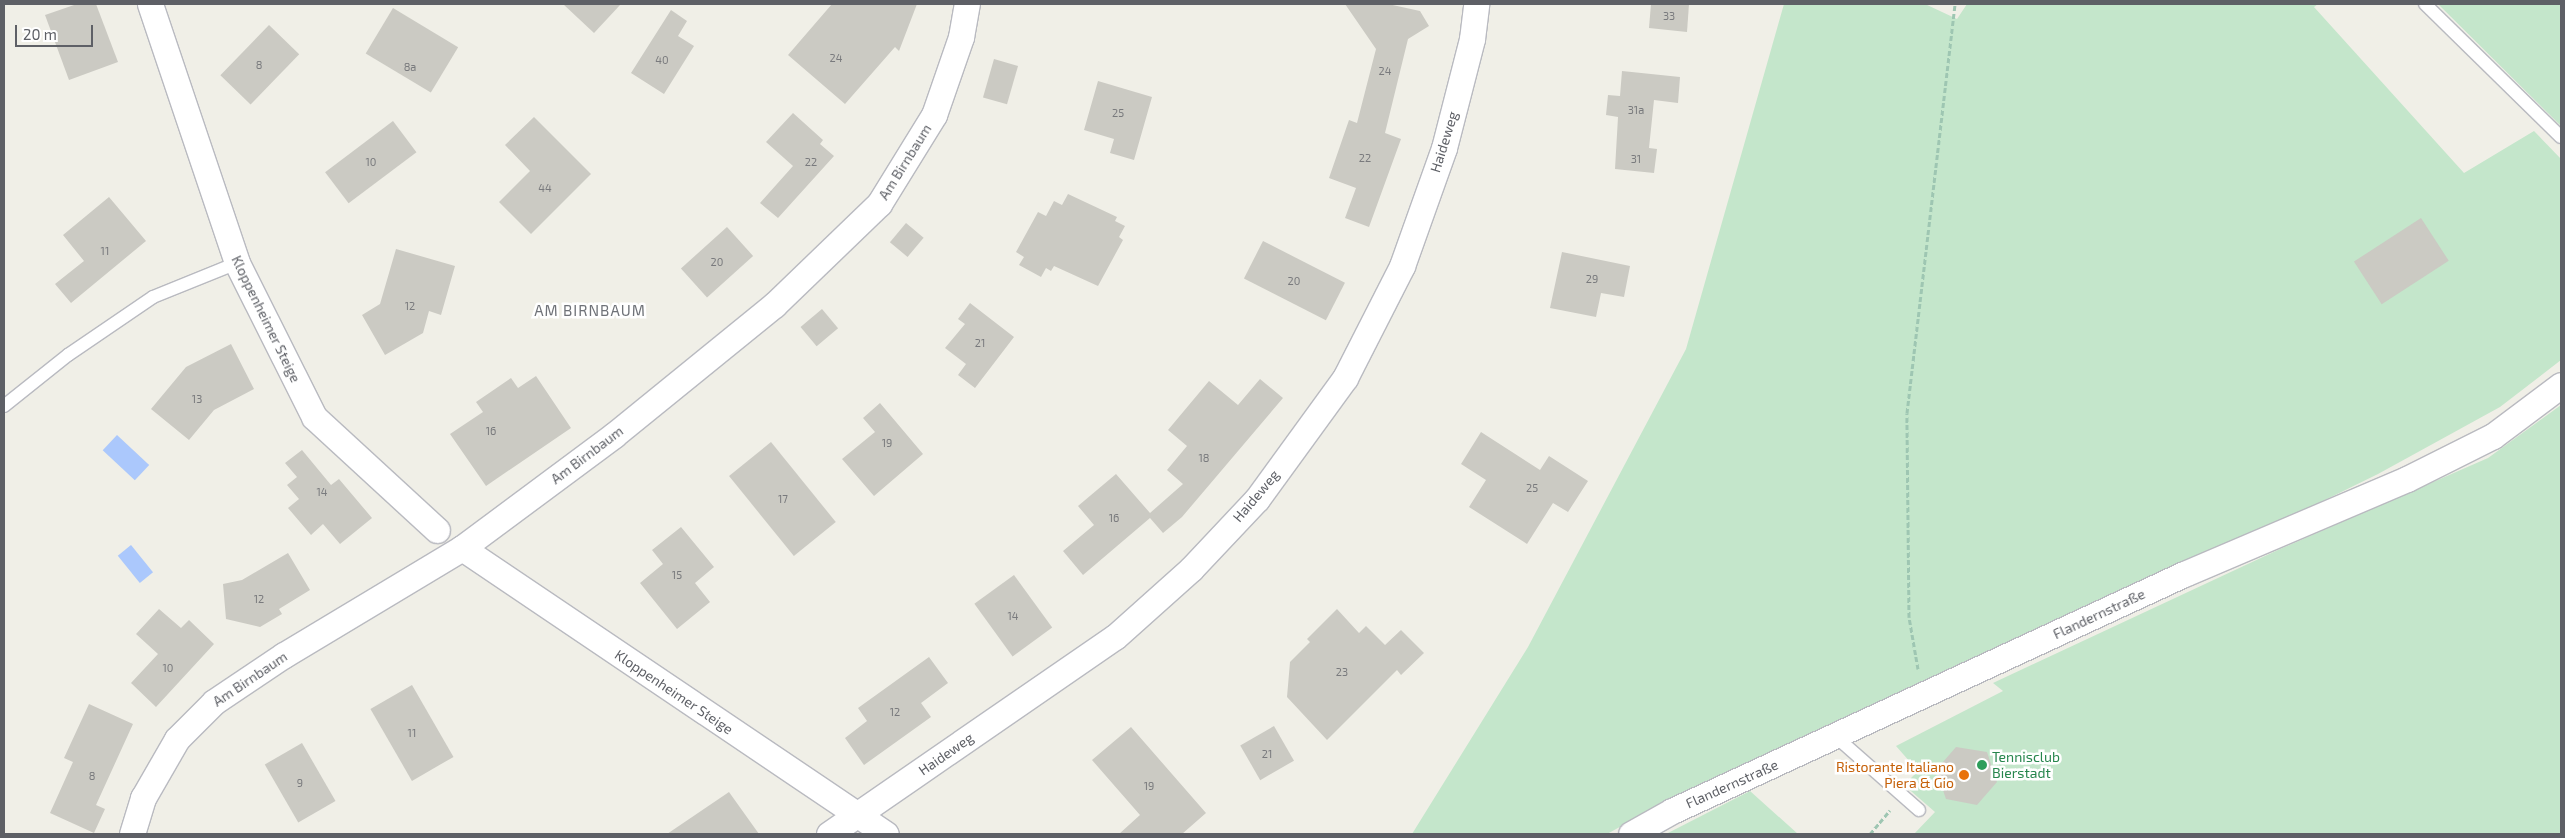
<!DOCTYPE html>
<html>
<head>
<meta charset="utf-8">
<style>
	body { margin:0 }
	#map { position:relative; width:2565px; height:838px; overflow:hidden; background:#f0efe7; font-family:"Exo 2",sans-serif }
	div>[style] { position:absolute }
	.green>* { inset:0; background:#c4e6cb }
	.water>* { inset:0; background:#abc8fc; transform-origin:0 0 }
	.building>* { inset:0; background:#cbcac3; transform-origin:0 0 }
	.path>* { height:3px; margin-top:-1.5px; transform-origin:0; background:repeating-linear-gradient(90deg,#9ec6b2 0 5px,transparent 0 7.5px) }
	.roads { filter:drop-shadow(1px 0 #b9bac0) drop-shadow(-1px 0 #b9bac0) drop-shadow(0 1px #b9bac0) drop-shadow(0 -1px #b9bac0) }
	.lane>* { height:12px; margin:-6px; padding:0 6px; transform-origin:6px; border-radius:6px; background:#fff }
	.street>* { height:25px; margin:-12.5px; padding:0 12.5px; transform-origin:12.5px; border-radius:12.5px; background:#fff }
	.dots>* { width:14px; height:14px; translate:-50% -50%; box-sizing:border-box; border:2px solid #fff; border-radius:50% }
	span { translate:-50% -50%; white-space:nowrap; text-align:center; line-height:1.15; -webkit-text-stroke:5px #fff; paint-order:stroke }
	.number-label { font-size:11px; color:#797a7d }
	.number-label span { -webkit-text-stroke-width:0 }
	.street-label { font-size:14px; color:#5e6066 }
	.leisure-label { font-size:14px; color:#27864d }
	.left { translate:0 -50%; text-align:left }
	.food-label { font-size:14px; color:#c56008 }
	.right { translate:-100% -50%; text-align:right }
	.neighbourhood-label { font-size:15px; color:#6f7278; letter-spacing:1px }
	.frame { position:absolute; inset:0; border:5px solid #5e6066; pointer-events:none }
	.scale { position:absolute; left:15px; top:25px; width:78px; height:22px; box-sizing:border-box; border:2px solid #5e6066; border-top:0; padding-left:6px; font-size:15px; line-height:18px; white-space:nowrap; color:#5e6066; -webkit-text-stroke:4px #fff; paint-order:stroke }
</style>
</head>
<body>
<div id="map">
	<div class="green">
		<i style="clip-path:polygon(1784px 4px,1925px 4px,1957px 19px,1967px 4px,2318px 4px,2314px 7px,2464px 173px,2534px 131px,2561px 159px,2561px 360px,2500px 407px,2378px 474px,2272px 526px,2109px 595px,1997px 653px,1665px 802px,1607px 834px,1412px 834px,1528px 647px,1686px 349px)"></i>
		<i style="clip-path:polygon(2438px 4px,2561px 4px,2561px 126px)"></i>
		<i style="clip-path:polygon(2561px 405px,2561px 834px,1914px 834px,1935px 812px,1904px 785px,1918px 771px,1896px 746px,2003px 691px,1993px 683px,2280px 549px,2488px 458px)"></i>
		<i style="clip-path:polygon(1750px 791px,1798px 834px,1666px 834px)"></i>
	</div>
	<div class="water">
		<i style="left:117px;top:435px;width:44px;height:21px;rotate:43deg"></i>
		<i style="left:131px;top:545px;width:35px;height:17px;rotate:51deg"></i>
	</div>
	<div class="building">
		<i style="clip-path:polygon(77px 4px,96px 4px,118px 62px,69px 80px,45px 15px)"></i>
		<i style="clip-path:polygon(563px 4px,621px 4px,594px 33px)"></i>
		<i style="clip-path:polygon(832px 4px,917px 4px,899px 51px,895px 47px,845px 104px,788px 55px)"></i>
		<i style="clip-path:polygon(1345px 4px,1388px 4px,1420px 11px,1429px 26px,1408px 39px,1385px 133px,1401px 139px,1369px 227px,1345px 218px,1356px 188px,1329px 178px,1349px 120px,1357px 123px,1376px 49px)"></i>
		<i style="clip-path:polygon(1651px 4px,1689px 4px,1687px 32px,1649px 28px)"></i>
		<i style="left:393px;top:8px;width:76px;height:53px;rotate:31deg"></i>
		<i style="clip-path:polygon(671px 10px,687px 21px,678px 36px,694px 46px,664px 94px,631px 73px)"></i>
		<i style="left:269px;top:25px;width:42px;height:70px;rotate:44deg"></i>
		<i style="left:994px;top:59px;width:25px;height:40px;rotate:16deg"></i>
		<i style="clip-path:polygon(1622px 71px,1680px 77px,1678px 103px,1654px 100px,1649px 148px,1657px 149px,1654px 173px,1615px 169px,1618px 117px,1606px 115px,1608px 95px,1620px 96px)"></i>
		<i style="clip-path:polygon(1098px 81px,1152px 97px,1134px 160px,1110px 153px,1114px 139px,1084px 130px)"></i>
		<i style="clip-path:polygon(793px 113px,823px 140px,820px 144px,834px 156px,778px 218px,760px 203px,793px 166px,766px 142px)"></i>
		<i style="clip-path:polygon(534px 117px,591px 174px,531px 234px,499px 202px,530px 171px,505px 145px)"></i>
		<i style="left:393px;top:121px;width:39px;height:85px;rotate:53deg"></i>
		<i style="clip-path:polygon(1068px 194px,1117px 217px,1115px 221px,1125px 226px,1119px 237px,1123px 240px,1098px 286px,1054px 266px,1051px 271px,1046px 268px,1041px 277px,1019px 265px,1024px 257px,1016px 252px,1038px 212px,1046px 216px,1054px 201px,1062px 205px)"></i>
		<i style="clip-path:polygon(109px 197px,146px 241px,71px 303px,55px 284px,84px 261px,63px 235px)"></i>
		<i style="left:2421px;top:218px;width:51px;height:80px;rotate:57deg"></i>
		<i style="left:906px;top:223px;width:23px;height:25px;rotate:40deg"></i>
		<i style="left:727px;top:227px;width:39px;height:62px;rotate:48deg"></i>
		<i style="left:1263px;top:241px;width:92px;height:42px;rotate:27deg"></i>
		<i style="clip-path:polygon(396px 249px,455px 266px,441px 315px,429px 311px,423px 333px,385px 355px,362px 315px,380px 304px)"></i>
		<i style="clip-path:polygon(1562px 252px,1630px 266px,1624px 297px,1601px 293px,1596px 317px,1550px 308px)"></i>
		<i style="clip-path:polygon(970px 303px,1014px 337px,975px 388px,958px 375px,966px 364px,945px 348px,965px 324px,958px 319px)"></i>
		<i style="left:822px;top:309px;width:25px;height:28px;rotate:50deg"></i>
		<i style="clip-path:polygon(231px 344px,254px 389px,214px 410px,189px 440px,151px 409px,186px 367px)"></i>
		<i style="clip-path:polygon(536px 376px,571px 428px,486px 486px,450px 434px,483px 412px,476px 402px,511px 378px,518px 388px)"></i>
		<i style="clip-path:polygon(1260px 379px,1283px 398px,1182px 517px,1163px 533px,1150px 518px,1083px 575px,1063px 551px,1094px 525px,1078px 506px,1116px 474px,1150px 513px,1183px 484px,1167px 470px,1187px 446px,1168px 430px,1209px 381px,1238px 405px)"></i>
		<i style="clip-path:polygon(880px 403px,923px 454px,874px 496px,842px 459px,875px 432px,863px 418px)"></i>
		<i style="clip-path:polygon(1481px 432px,1540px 470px,1549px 456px,1588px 481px,1568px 512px,1553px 503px,1527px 544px,1469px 507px,1486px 480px,1461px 464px)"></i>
		<i style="left:771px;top:442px;width:103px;height:54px;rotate:51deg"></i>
		<i style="clip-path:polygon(302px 450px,331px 485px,339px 479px,372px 518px,340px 544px,323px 524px,311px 535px,288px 508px,299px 499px,287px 485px,297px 477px,285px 463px)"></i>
		<i style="clip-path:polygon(681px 527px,714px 567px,695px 583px,710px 602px,677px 629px,640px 583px,663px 564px,652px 550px)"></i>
		<i style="clip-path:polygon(288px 553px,310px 590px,279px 609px,282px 614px,260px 627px,226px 619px,223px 584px,242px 580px)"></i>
		<i style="left:1014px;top:575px;width:65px;height:49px;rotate:54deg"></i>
		<i style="clip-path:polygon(159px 609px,181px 628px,189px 620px,214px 644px,156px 707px,131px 683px,158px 654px,136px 634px)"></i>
		<i style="clip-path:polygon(1337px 609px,1359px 633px,1366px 626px,1385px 645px,1401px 630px,1424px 653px,1401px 675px,1397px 670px,1327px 740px,1287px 697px,1290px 662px,1310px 642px,1307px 639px)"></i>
		<i style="clip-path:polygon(929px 657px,948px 683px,921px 703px,931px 717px,864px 765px,845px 738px,867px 721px,858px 708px)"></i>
		<i style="left:412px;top:685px;width:83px;height:48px;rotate:60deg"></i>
		<i style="clip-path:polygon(89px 704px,133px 724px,96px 805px,105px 809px,94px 833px,50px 813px,73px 762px,64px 758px)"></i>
		<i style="left:1274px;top:726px;width:40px;height:39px;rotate:60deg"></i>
		<i style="clip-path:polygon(1131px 727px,1206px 813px,1182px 834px,1119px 834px,1140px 815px,1092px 760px)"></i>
		<i style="left:302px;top:743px;width:67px;height:43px;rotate:60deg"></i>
		<i style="clip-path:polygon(1956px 747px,1987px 752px,1997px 782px,1977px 805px,1946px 799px,1936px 770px)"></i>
		<i style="clip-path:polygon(729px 792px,759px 834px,667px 834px)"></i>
	</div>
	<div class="path">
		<i style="left:1918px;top:669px;width:53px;rotate:-99.8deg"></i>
		<i style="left:1909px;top:617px;width:204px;rotate:-90.6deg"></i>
		<i style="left:1907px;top:413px;width:412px;rotate:-83.3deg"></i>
		<i style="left:1870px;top:834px;width:31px;rotate:-50deg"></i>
	</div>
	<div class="roads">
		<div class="lane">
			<i style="left:2425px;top:4px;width:190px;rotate:44.4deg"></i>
			<i style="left:4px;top:406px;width:82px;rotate:-38.6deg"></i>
			<i style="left:68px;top:355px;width:103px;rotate:-34.3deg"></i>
			<i style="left:153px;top:297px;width:91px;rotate:-22deg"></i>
			<i style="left:1835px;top:736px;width:112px;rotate:41.4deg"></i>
		</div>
		<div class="street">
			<i style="left:150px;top:4px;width:273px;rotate:71.4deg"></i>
			<i style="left:237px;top:263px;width:172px;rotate:63.4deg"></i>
			<i style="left:314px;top:417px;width:167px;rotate:42.6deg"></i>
			<i style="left:462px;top:548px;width:511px;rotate:34deg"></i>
			<i style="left:132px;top:834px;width:38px;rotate:-73deg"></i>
			<i style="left:143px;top:798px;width:68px;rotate:-60deg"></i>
			<i style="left:177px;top:739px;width:52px;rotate:-45deg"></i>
			<i style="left:214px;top:702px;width:84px;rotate:-33.9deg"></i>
			<i style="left:284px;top:655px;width:208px;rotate:-31deg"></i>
			<i style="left:462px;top:548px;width:189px;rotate:-36.6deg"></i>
			<i style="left:614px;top:435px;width:206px;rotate:-39.1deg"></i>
			<i style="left:774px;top:305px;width:146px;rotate:-43.9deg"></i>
			<i style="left:879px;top:204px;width:105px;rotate:-58.3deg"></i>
			<i style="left:934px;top:115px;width:83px;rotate:-70.9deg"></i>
			<i style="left:961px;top:37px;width:34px;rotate:-80deg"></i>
			<i style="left:829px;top:834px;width:347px;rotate:-34.6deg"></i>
			<i style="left:1115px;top:637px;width:102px;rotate:-41.8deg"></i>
			<i style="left:1191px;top:569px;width:96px;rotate:-46.7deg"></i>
			<i style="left:1257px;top:499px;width:150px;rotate:-54deg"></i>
			<i style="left:1345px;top:378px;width:126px;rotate:-63deg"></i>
			<i style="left:1402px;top:266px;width:125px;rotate:-70.4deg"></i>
			<i style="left:1444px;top:148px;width:113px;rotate:-75.6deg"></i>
			<i style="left:1472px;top:39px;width:35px;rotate:-83deg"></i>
			<i style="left:1631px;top:834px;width:47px;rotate:-29.3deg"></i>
			<i style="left:1672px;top:811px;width:564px;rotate:-24.84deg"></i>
			<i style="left:2184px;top:574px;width:242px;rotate:-23.1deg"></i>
			<i style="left:2407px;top:479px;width:96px;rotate:-26.6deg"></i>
			<i style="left:2493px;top:436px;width:85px;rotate:-36.9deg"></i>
		</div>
	</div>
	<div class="dots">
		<i style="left:1982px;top:765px;background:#2e9e5b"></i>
		<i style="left:1964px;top:775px;background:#e8710a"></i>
	</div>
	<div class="number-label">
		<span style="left:1669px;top:16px">33</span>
		<span style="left:836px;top:58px">24</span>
		<span style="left:662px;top:60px">40</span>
		<span style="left:259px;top:65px">8</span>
		<span style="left:410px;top:67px">8a</span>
		<span style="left:1385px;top:71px">24</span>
		<span style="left:1636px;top:110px">31a</span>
		<span style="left:1118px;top:113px">25</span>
		<span style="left:1365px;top:158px">22</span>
		<span style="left:1636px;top:159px">31</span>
		<span style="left:371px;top:162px">10</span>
		<span style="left:811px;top:162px">22</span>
		<span style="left:545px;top:188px">44</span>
		<span style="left:105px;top:251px">11</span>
		<span style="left:717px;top:262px">20</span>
		<span style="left:1592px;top:279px">29</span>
		<span style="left:1294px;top:281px">20</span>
		<span style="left:410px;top:306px">12</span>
		<span style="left:980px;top:343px">21</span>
		<span style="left:197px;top:399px">13</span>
		<span style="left:491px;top:431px">16</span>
		<span style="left:887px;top:443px">19</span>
		<span style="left:1204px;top:458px">18</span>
		<span style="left:1532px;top:488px">25</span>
		<span style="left:322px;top:492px">14</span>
		<span style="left:783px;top:499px">17</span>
		<span style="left:1114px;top:518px">16</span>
		<span style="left:677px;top:575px">15</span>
		<span style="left:259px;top:599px">12</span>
		<span style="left:1013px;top:616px">14</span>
		<span style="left:168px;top:668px">10</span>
		<span style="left:1342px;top:672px">23</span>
		<span style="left:895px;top:712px">12</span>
		<span style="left:412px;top:733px">11</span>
		<span style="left:1267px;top:754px">21</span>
		<span style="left:92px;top:776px">8</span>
		<span style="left:300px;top:783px">9</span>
		<span style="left:1149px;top:786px">19</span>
	</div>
	<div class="street-label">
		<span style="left:1444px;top:142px;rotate:-73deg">Haideweg</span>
		<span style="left:905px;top:162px;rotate:-58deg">Am Birnbaum</span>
		<span style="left:266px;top:319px;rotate:64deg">Kloppenheimer Steige</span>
		<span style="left:587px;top:455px;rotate:-37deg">Am Birnbaum</span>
		<span style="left:1256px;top:496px;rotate:-50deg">Haideweg</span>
		<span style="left:2099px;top:614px;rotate:-25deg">Flandernstraße</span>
		<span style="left:250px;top:679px;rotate:-34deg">Am Birnbaum</span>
		<span style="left:674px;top:692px;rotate:34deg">Kloppenheimer Steige</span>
		<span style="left:946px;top:754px;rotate:-35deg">Haideweg</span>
		<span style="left:1732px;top:784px;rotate:-24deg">Flandernstraße</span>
	</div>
	<div class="leisure-label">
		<span class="left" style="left:1992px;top:765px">Tennisclub<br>Bierstadt</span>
	</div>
	<div class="food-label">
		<span class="right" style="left:1954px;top:775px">Ristorante Italiano<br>Piera &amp; Gio</span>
	</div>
	<div class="neighbourhood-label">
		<span style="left:590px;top:311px">AM BIRNBAUM</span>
	</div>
	<div class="frame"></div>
	<div class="scale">20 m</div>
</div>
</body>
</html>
